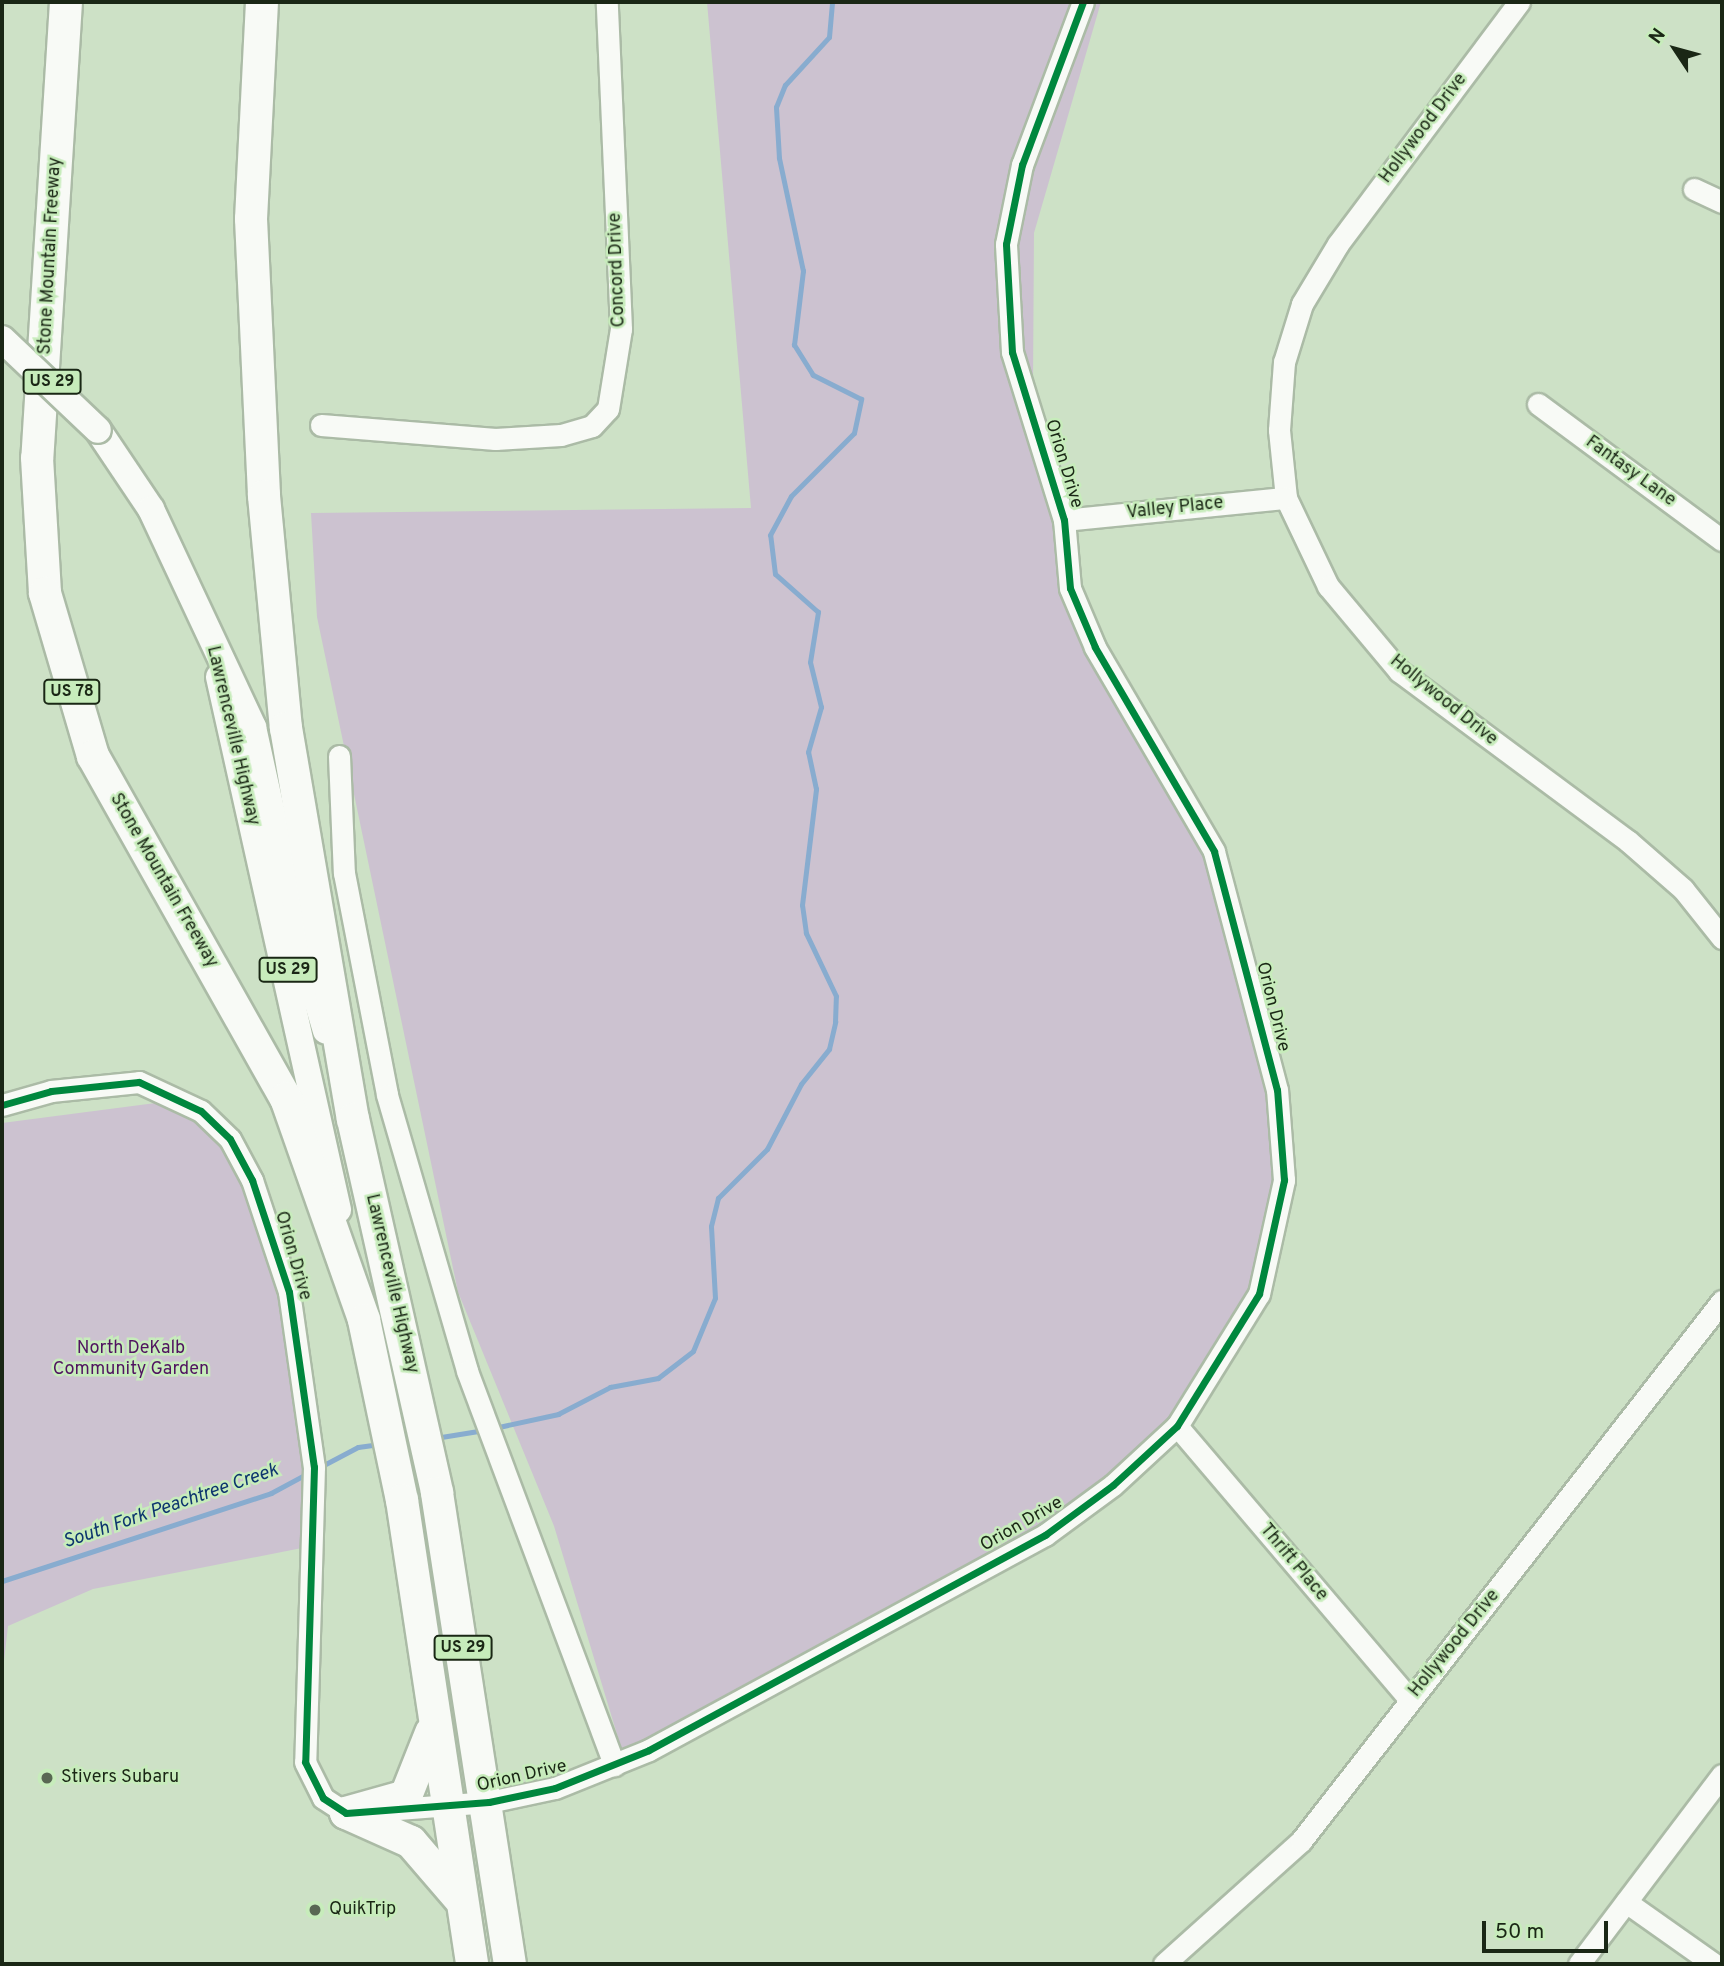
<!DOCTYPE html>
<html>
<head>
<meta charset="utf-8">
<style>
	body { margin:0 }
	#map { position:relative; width:1724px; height:1966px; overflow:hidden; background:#cde1c6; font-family:Overpass,sans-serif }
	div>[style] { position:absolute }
	.green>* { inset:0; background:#ccc2d0 }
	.stream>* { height:5px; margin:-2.5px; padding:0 2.5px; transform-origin:2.5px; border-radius:2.5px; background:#88accf }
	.roads { filter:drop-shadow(2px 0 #abbba6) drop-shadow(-2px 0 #abbba6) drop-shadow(0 2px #abbba6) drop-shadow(0 -2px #abbba6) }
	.minor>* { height:21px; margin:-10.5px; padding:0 10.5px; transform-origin:10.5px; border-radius:10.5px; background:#f8faf6 }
	.major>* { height:26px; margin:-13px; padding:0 13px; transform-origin:13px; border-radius:13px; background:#f8faf6 }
	.highway>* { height:32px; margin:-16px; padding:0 16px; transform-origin:16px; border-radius:16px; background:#f8faf6 }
	.bridges { filter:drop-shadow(2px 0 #abbba6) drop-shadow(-2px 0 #abbba6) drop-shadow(0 2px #abbba6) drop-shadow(0 -2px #abbba6) }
	.major-bridge>* { height:26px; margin:-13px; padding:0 13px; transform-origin:13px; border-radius:13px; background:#f8faf6 }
	.cycleway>* { height:7px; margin:-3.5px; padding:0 3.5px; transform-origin:3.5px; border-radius:3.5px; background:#00873e }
	.dots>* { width:19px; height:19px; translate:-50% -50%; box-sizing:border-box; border:4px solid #c7ecbb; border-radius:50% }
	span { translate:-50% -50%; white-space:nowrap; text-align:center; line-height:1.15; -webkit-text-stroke:5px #c7ecbb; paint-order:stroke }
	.shield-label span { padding:2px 5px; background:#c7ecbb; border:2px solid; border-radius:5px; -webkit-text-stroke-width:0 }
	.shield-label { font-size:16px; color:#1a2715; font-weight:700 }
	.street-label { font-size:18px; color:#1a2715 }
	.park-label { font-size:18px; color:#501360 }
	.poi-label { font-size:18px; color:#1a2715 }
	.left { translate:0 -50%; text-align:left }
	.water-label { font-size:19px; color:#0d356e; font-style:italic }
	.frame { position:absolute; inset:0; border:4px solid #1a2715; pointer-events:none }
	.north { position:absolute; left:1640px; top:14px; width:70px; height:70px; -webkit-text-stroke:5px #c7ecbb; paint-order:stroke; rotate:306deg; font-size:19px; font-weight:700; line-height:28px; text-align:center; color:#1a2715 }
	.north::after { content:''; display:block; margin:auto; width:24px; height:32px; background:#1a2715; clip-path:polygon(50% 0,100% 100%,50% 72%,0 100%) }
	.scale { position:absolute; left:1482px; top:1921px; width:126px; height:32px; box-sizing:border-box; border:4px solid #1a2715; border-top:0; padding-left:9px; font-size:21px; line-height:24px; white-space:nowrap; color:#1a2715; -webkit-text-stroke:5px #c7ecbb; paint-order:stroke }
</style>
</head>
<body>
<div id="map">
	<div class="green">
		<i style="clip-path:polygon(707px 2px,1101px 2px,1034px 233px,1033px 383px,1067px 601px,1206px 825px,1280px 1083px,1282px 1194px,1265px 1292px,1168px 1425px,1021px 1553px,623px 1754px,554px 1526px,458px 1292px,317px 617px,311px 513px,751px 508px)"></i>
		<i style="clip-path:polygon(171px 1101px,220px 1135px,265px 1231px,289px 1330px,312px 1546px,93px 1589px,8px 1626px,2px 1679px,2px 1123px)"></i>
	</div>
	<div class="stream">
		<i style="left:494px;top:1428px;width:66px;rotate:-12.3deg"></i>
		<i style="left:558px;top:1414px;width:59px;rotate:-27.4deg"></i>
		<i style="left:610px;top:1387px;width:49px;rotate:-10.6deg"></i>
		<i style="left:658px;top:1378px;width:44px;rotate:-37.6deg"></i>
		<i style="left:693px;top:1351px;width:57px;rotate:-67.5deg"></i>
		<i style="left:715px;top:1298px;width:72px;rotate:-93.2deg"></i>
		<i style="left:711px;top:1226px;width:29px;rotate:-76deg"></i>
		<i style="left:718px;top:1198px;width:69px;rotate:-45deg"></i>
		<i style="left:767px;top:1149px;width:73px;rotate:-62.4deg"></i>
		<i style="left:801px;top:1084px;width:45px;rotate:-51.3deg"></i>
		<i style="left:829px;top:1049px;width:28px;rotate:-77deg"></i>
		<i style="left:835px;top:1022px;width:26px;rotate:-88deg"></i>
		<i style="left:836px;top:996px;width:70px;rotate:-115.5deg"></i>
		<i style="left:806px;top:933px;width:28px;rotate:-98deg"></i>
		<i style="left:802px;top:905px;width:117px;rotate:-83.1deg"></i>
		<i style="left:816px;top:789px;width:38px;rotate:-102deg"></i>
		<i style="left:808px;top:752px;width:47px;rotate:-73.9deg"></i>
		<i style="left:821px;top:707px;width:46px;rotate:-103.7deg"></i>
		<i style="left:810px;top:662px;width:51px;rotate:-80.9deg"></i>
		<i style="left:818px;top:612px;width:57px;rotate:-138.5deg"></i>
		<i style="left:775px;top:574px;width:39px;rotate:-97deg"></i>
		<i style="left:770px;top:535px;width:44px;rotate:-61.7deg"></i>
		<i style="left:791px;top:496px;width:89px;rotate:-45deg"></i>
		<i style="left:854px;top:433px;width:35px;rotate:-78deg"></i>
		<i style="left:861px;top:399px;width:54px;rotate:-153.4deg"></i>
		<i style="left:813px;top:375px;width:36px;rotate:-122deg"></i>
		<i style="left:794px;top:345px;width:75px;rotate:-83.1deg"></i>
		<i style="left:803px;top:271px;width:116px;rotate:-102deg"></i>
		<i style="left:779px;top:158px;width:51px;rotate:-93.4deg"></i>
		<i style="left:776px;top:107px;width:24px;rotate:-68deg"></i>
		<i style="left:785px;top:85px;width:65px;rotate:-47.5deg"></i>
		<i style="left:829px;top:37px;width:35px;rotate:-85deg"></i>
		<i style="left:435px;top:1438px;width:50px;rotate:-9.3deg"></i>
		<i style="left:318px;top:1468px;width:45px;rotate:-27.7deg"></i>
		<i style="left:358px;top:1447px;width:22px;rotate:-8deg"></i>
		<i style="left:2px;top:1581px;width:283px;rotate:-18.1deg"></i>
		<i style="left:271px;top:1493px;width:44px;rotate:-28.3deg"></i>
	</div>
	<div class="roads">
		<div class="minor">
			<i style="left:1519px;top:2px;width:302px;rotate:126.8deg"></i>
			<i style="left:1338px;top:244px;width:70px;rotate:121deg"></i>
			<i style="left:1302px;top:304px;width:61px;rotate:107.2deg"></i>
			<i style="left:1284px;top:362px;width:68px;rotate:94.2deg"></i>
			<i style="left:1279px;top:430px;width:68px;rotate:84.1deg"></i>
			<i style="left:1286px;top:498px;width:98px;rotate:64.5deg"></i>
			<i style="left:1328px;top:586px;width:111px;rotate:50.1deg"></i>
			<i style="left:1399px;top:671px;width:285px;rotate:36.6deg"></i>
			<i style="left:1628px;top:841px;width:73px;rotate:41.1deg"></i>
			<i style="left:1683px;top:889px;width:63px;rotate:51.5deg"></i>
			<i style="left:1694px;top:189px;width:31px;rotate:25deg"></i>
			<i style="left:1538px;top:404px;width:229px;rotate:36.5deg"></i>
			<i style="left:321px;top:425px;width:175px;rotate:4.6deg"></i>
			<i style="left:495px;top:439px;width:66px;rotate:-3.5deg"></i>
			<i style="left:561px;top:435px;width:32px;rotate:-16deg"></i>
			<i style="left:592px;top:426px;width:23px;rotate:-47deg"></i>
			<i style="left:608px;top:409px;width:81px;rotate:-80.8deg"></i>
			<i style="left:621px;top:329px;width:327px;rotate:-92.5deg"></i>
			<i style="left:1064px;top:520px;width:223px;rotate:-5.7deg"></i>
			<i style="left:339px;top:756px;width:117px;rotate:87.6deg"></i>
			<i style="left:344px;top:873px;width:226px;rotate:79deg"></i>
			<i style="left:387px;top:1095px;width:287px;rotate:73.8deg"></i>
			<i style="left:467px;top:1371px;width:421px;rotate:69.5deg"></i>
			<i style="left:2px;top:1105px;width:51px;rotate:-15.9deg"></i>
			<i style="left:51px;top:1091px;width:88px;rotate:-5.8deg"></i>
			<i style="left:139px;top:1082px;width:68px;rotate:25.1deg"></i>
			<i style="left:201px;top:1111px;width:40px;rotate:44deg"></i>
			<i style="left:230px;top:1139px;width:47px;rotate:61.8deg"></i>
			<i style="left:252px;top:1180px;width:118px;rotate:71.7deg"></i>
			<i style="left:289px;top:1292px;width:177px;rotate:81.9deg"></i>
			<i style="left:314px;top:1467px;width:295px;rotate:91.7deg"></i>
			<i style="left:305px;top:1762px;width:40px;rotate:63.4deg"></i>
			<i style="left:323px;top:1798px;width:27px;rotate:33deg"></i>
			<i style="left:346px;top:1813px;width:143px;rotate:-4.4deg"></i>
			<i style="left:489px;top:1802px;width:67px;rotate:-12deg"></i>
			<i style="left:555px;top:1788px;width:101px;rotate:-22deg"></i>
			<i style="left:649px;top:1750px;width:451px;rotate:-28.5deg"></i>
			<i style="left:1045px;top:1535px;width:84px;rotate:-36.3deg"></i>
			<i style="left:1113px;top:1485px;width:87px;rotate:-42.7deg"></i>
			<i style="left:1177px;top:1426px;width:155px;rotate:-58.2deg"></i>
			<i style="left:1259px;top:1294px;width:117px;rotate:-77.6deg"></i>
			<i style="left:1284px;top:1180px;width:90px;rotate:-94.4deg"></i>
			<i style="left:1277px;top:1090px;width:247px;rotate:-104.8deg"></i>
			<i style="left:1214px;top:851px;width:236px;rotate:-120.3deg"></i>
			<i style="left:1095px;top:647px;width:64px;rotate:-113deg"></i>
			<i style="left:1070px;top:588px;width:68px;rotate:-95deg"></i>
			<i style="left:1064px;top:520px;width:176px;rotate:-107.2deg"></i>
			<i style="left:1012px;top:352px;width:108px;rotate:-93.2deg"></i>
			<i style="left:1006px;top:244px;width:81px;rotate:-78.6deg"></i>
			<i style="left:1022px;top:165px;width:174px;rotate:-69.5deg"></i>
			<i style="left:1177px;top:1426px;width:360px;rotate:49.6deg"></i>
			<i style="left:1626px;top:1902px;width:108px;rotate:35.2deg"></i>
			<i style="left:1164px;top:1964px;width:184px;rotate:-41.9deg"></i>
			<i style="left:1301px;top:1841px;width:685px;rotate:-52.06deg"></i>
			<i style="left:1579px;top:1964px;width:237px;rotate:-52.9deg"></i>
		</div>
		<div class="major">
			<i style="left:98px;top:430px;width:95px;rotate:56.1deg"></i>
			<i style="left:151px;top:509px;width:241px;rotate:64.9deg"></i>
			<i style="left:253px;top:727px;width:227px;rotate:77.6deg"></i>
			<i style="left:302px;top:949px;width:85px;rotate:73.7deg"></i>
			<i style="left:219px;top:677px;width:546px;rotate:77.41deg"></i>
		</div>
		<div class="highway">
			<i style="left:66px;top:2px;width:457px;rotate:93.6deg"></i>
			<i style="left:37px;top:458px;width:135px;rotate:86.6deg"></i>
			<i style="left:45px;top:593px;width:170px;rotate:73.6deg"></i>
			<i style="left:93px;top:756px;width:393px;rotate:60.6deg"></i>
			<i style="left:286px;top:1098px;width:235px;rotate:70.6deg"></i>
			<i style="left:364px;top:1320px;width:184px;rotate:78.1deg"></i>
			<i style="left:402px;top:1500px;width:469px;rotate:81.4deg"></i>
			<i style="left:262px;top:2px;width:217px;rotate:92.9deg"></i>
			<i style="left:251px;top:219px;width:277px;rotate:87.3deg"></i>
			<i style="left:264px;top:496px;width:233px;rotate:84.6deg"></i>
			<i style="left:286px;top:728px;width:397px;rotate:80.3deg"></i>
			<i style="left:353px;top:1119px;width:383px;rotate:77.3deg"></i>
			<i style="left:437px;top:1493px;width:477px;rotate:81.2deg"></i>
			<i style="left:346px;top:1813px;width:71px;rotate:24deg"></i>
			<i style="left:411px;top:1842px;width:74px;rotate:49.4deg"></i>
			<i style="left:346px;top:1813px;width:62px;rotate:-15.8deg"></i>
			<i style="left:406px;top:1796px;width:68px;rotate:-68.4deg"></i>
		</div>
	</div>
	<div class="bridges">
		<div class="major-bridge">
			<i style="left:2px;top:339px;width:132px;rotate:43.5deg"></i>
		</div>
	</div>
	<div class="cycleway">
		<i style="left:2px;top:1105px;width:51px;rotate:-15.9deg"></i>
		<i style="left:51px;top:1091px;width:88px;rotate:-5.8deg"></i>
		<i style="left:139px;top:1082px;width:68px;rotate:25.1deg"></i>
		<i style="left:201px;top:1111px;width:40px;rotate:44deg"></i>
		<i style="left:230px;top:1139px;width:47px;rotate:61.8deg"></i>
		<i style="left:252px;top:1180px;width:118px;rotate:71.7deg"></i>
		<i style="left:289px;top:1292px;width:177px;rotate:81.9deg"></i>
		<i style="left:314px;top:1467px;width:295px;rotate:91.7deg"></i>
		<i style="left:305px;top:1762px;width:40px;rotate:63.4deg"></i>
		<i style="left:323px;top:1798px;width:27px;rotate:33deg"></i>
		<i style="left:346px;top:1813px;width:143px;rotate:-4.4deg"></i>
		<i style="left:489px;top:1802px;width:67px;rotate:-12deg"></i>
		<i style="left:555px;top:1788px;width:101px;rotate:-22deg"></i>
		<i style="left:649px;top:1750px;width:451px;rotate:-28.5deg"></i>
		<i style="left:1045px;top:1535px;width:84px;rotate:-36.3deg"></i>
		<i style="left:1113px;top:1485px;width:87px;rotate:-42.7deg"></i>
		<i style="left:1177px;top:1426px;width:155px;rotate:-58.2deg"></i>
		<i style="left:1259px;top:1294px;width:117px;rotate:-77.6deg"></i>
		<i style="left:1284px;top:1180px;width:90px;rotate:-94.4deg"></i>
		<i style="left:1277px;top:1090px;width:247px;rotate:-104.8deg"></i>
		<i style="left:1214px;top:851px;width:236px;rotate:-120.3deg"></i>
		<i style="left:1095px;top:647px;width:64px;rotate:-113deg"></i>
		<i style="left:1070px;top:588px;width:68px;rotate:-95deg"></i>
		<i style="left:1064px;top:520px;width:176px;rotate:-107.2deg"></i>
		<i style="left:1012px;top:352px;width:108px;rotate:-93.2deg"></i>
		<i style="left:1006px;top:244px;width:81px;rotate:-78.6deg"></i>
		<i style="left:1022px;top:165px;width:174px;rotate:-69.5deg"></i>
	</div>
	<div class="dots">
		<i style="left:47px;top:1778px;background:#596853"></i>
		<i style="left:315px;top:1910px;background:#596853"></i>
	</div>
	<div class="shield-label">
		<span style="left:52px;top:382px">US 29</span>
		<span style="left:72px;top:692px">US 78</span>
		<span style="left:288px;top:970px">US 29</span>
		<span style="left:463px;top:1648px">US 29</span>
	</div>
	<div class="street-label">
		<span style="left:1424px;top:129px;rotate:-53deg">Hollywood Drive</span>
		<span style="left:51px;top:256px;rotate:-87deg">Stone Mountain Freeway</span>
		<span style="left:618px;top:270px;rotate:-92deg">Concord Drive</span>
		<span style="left:1063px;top:464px;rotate:73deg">Orion Drive</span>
		<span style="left:1630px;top:472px;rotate:36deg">Fantasy Lane</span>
		<span style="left:1175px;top:509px;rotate:-6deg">Valley Place</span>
		<span style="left:1443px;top:701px;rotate:39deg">Hollywood Drive</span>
		<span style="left:232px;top:736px;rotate:77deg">Lawrenceville Highway</span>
		<span style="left:163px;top:881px;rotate:60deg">Stone Mountain Freeway</span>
		<span style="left:1272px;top:1007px;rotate:76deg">Orion Drive</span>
		<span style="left:292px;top:1256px;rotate:74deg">Orion Drive</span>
		<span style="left:391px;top:1284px;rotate:77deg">Lawrenceville Highway</span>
		<span style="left:1022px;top:1525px;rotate:-30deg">Orion Drive</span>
		<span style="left:1293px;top:1563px;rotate:50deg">Thrift Place</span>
		<span style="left:1455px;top:1644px;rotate:-51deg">Hollywood Drive</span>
		<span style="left:522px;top:1777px;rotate:-13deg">Orion Drive</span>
	</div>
	<div class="park-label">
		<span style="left:131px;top:1360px">North DeKalb<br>Community Garden</span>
	</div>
	<div class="poi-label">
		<span class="left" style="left:61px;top:1778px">Stivers Subaru</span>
		<span class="left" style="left:329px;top:1910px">QuikTrip</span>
	</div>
	<div class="water-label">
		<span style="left:171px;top:1507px;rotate:-19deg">South Fork Peachtree Creek</span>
	</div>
	<div class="frame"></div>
	<div class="north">N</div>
	<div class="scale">50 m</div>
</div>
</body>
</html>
